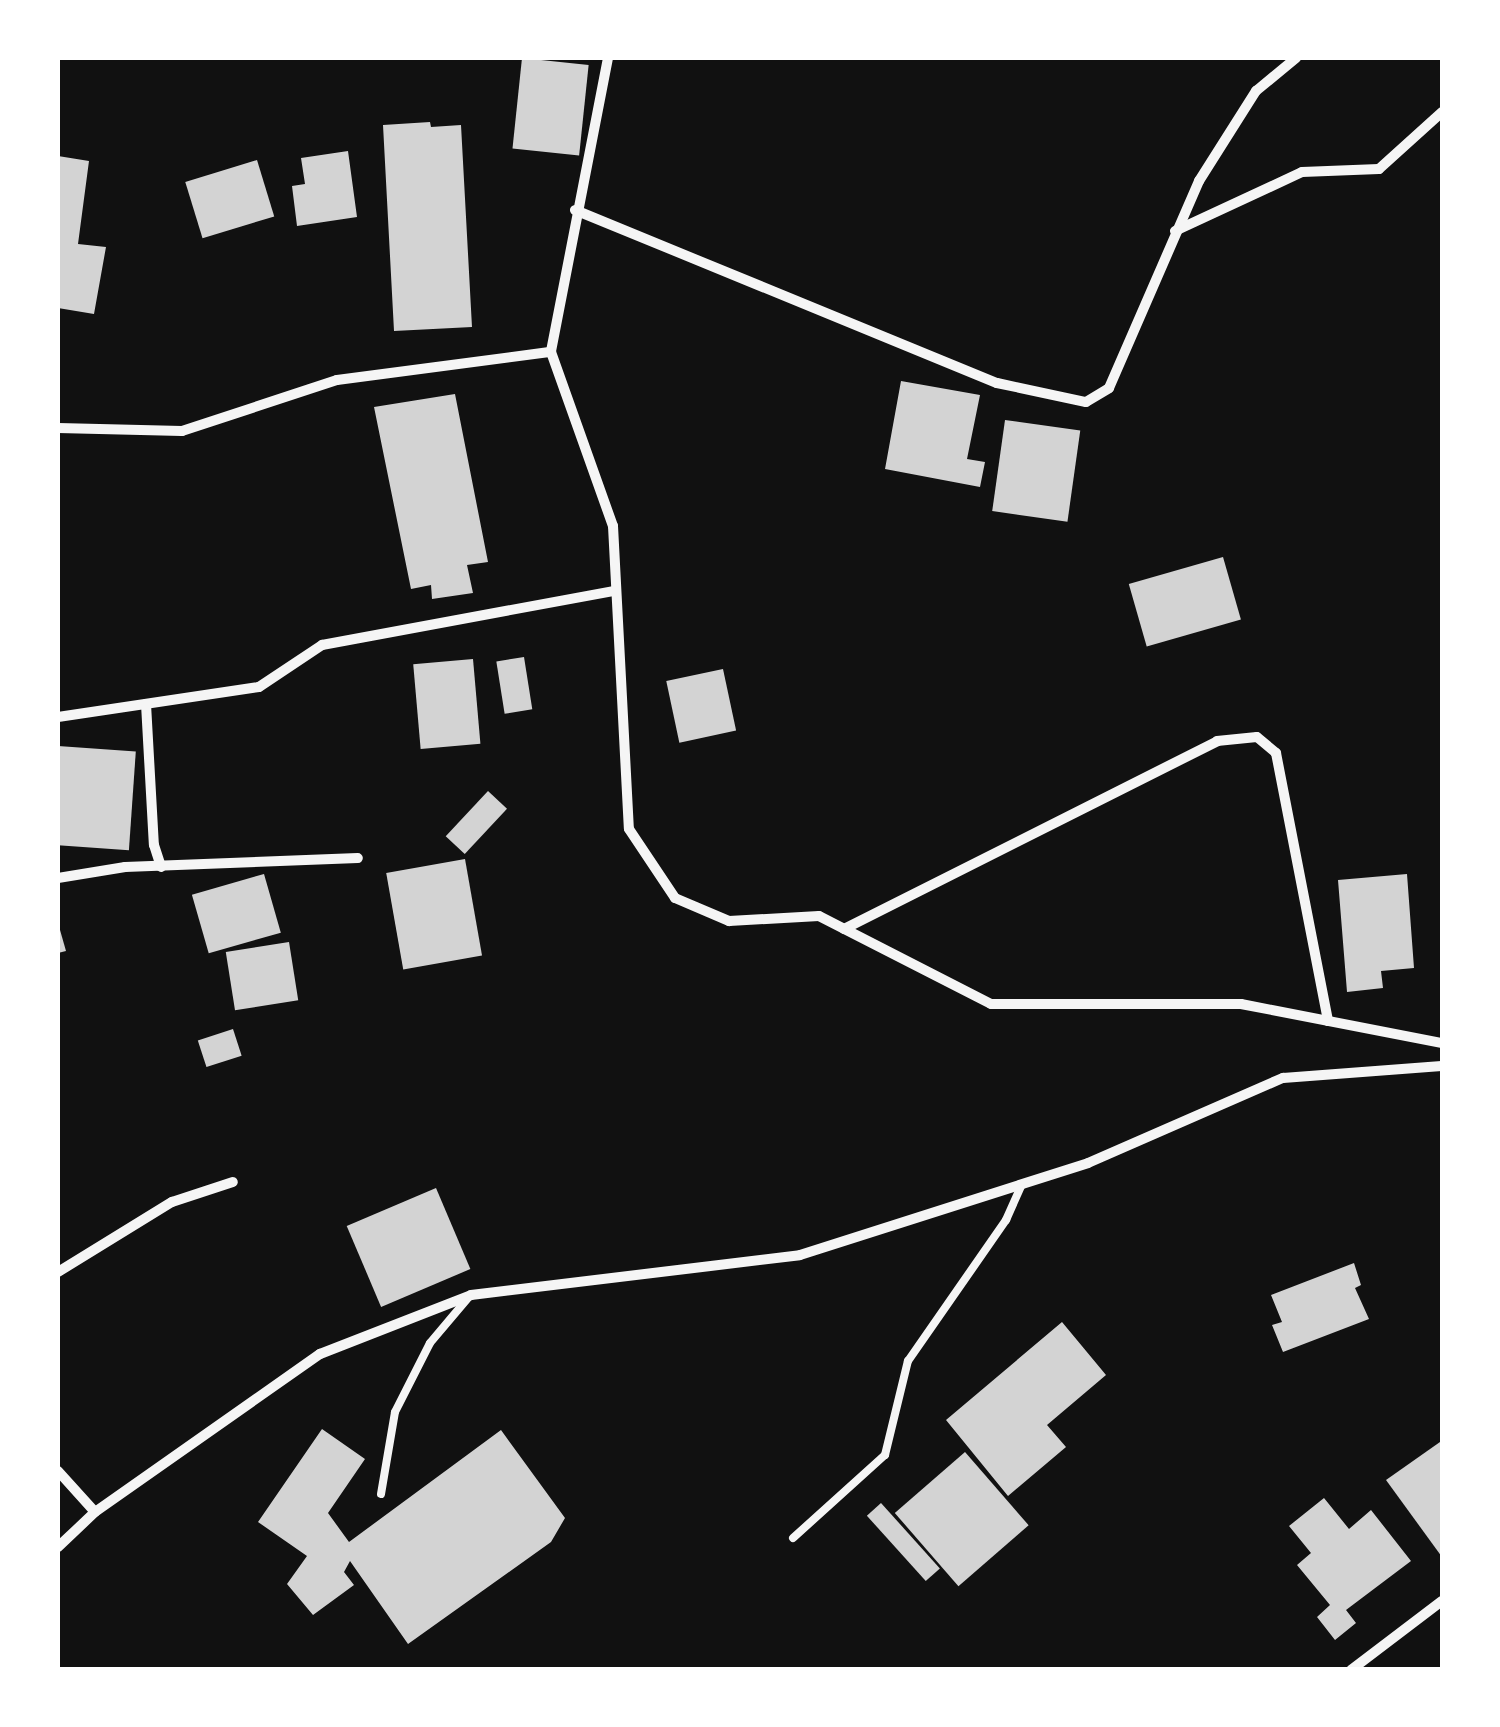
<!DOCTYPE html>
<html>
<head>
<meta charset="utf-8">
<style>
	body { margin:0 }
	#map { position:relative; width:1500px; height:1727px; overflow:hidden; background:#111; font-family:Montserrat,sans-serif }
	div>[style] { position:absolute }
	.building>* { inset:0; background:#d3d3d3; transform-origin:0 0 }
	.service>* { height:8px; margin:-4px; padding:0 4px; transform-origin:4px; border-radius:4px; background:#f5f5f5 }
	.minor>* { height:10px; margin:-5px; padding:0 5px; transform-origin:5px; border-radius:5px; background:#f5f5f5 }
	span { translate:-50% -50%; white-space:nowrap; text-align:center; line-height:1.15; -webkit-text-stroke:10px #fff; paint-order:stroke }
	.frame { position:absolute; inset:0; border:60px solid #fff; pointer-events:none }
</style>
</head>
<body>
<div id="map">
	<div class="building">
		<i style="left:522px;top:58px;width:67px;height:91px;rotate:6deg"></i>
		<i style="clip-path:polygon(430px 122px,431px 127px,461px 125px,472px 327px,394px 331px,383px 125px)"></i>
		<i style="clip-path:polygon(348px 151px,357px 217px,297px 226px,292px 186px,305px 184px,301px 158px)"></i>
		<i style="clip-path:polygon(58px 156px,89px 161px,78px 244px,106px 247px,94px 314px,58px 308px)"></i>
		<i style="left:257px;top:160px;width:59px;height:75px;rotate:73deg"></i>
		<i style="clip-path:polygon(901px 381px,980px 395px,967px 459px,985px 462px,980px 487px,885px 469px)"></i>
		<i style="clip-path:polygon(455px 394px,488px 562px,467px 565px,473px 593px,432px 599px,431px 585px,411px 589px,374px 407px)"></i>
		<i style="left:1005px;top:420px;width:76px;height:92px;rotate:8deg"></i>
		<i style="left:1223px;top:557px;width:65px;height:98px;rotate:74deg"></i>
		<i style="left:524px;top:657px;width:53px;height:28px;rotate:81deg"></i>
		<i style="left:473px;top:659px;width:85px;height:60px;rotate:85deg"></i>
		<i style="left:723px;top:669px;width:63px;height:58px;rotate:78deg"></i>
		<i style="left:58px;top:746px;width:78px;height:99px;rotate:4deg"></i>
		<i style="left:488px;top:791px;width:26px;height:62px;rotate:43deg"></i>
		<i style="left:465px;top:859px;width:98px;height:80px;rotate:80deg"></i>
		<i style="left:264px;top:874px;width:61px;height:75px;rotate:74deg"></i>
		<i style="clip-path:polygon(1407px 874px,1414px 968px,1381px 971px,1383px 988px,1347px 992px,1338px 880px)"></i>
		<i style="clip-path:polygon(58px 923px,66px 951px,58px 953px)"></i>
		<i style="left:289px;top:942px;width:59px;height:64px;rotate:81deg"></i>
		<i style="left:233px;top:1029px;width:28px;height:37px;rotate:72deg"></i>
		<i style="left:436px;top:1188px;width:88px;height:97px;rotate:67deg"></i>
		<i style="clip-path:polygon(1354px 1263px,1361px 1285px,1355px 1288px,1369px 1319px,1283px 1352px,1272px 1325px,1282px 1322px,1271px 1295px)"></i>
		<i style="clip-path:polygon(1062px 1322px,1106px 1375px,1047px 1425px,1066px 1447px,1008px 1496px,946px 1420px)"></i>
		<i style="clip-path:polygon(322px 1429px,365px 1459px,328px 1513px,349px 1542px,501px 1430px,565px 1518px,551px 1542px,408px 1644px,350px 1561px,344px 1572px,354px 1585px,313px 1615px,287px 1584px,307px 1556px,258px 1522px)"></i>
		<i style="clip-path:polygon(1440px 1442px,1442px 1445px,1442px 1557px,1386px 1480px)"></i>
		<i style="left:965px;top:1452px;width:97px;height:93px;rotate:49deg"></i>
		<i style="clip-path:polygon(1324px 1498px,1349px 1529px,1371px 1510px,1411px 1561px,1346px 1610px,1356px 1623px,1335px 1640px,1317px 1617px,1330px 1605px,1297px 1565px,1311px 1553px,1289px 1526px)"></i>
		<i style="left:881px;top:1503px;width:88px;height:19px;rotate:48deg"></i>
	</div>
	<div class="service">
		<i style="left:381px;top:1494px;width:83px;rotate:-80.3deg"></i>
		<i style="left:395px;top:1412px;width:77px;rotate:-63.1deg"></i>
		<i style="left:430px;top:1343px;width:59px;rotate:-49.8deg"></i>
		<i style="left:793px;top:1538px;width:124px;rotate:-42.1deg"></i>
		<i style="left:885px;top:1455px;width:97px;rotate:-76.3deg"></i>
		<i style="left:908px;top:1361px;width:172px;rotate:-55.2deg"></i>
		<i style="left:1006px;top:1220px;width:39px;rotate:-66deg"></i>
	</div>
	<div class="minor">
		<i style="left:608px;top:58px;width:299px;rotate:101deg"></i>
		<i style="left:551px;top:352px;width:185px;rotate:70.4deg"></i>
		<i style="left:613px;top:526px;width:303px;rotate:87deg"></i>
		<i style="left:629px;top:829px;width:83px;rotate:56.3deg"></i>
		<i style="left:675px;top:898px;width:59px;rotate:23.1deg"></i>
		<i style="left:729px;top:921px;width:90px;rotate:-3.2deg"></i>
		<i style="left:819px;top:916px;width:193px;rotate:27.1deg"></i>
		<i style="left:991px;top:1004px;width:250px"></i>
		<i style="left:1241px;top:1004px;width:205px;rotate:11deg"></i>
		<i style="left:575px;top:210px;width:456px;rotate:22.3deg"></i>
		<i style="left:997px;top:383px;width:91px;rotate:12.1deg"></i>
		<i style="left:1086px;top:402px;width:27px;rotate:-31deg"></i>
		<i style="left:1109px;top:388px;width:226px;rotate:-66.5deg"></i>
		<i style="left:1199px;top:181px;width:107px;rotate:-57.7deg"></i>
		<i style="left:1256px;top:91px;width:52px;rotate:-39.5deg"></i>
		<i style="left:1175px;top:231px;width:140px;rotate:-24.9deg"></i>
		<i style="left:1302px;top:172px;width:77px;rotate:-2.2deg"></i>
		<i style="left:1379px;top:169px;width:85px;rotate:-42.1deg"></i>
		<i style="left:58px;top:428px;width:124px;rotate:1.4deg"></i>
		<i style="left:182px;top:431px;width:163px;rotate:-18.2deg"></i>
		<i style="left:337px;top:380px;width:216px;rotate:-7.5deg"></i>
		<i style="left:146px;top:704px;width:141px;rotate:86.8deg"></i>
		<i style="left:154px;top:845px;width:23px;rotate:72deg"></i>
		<i style="left:58px;top:717px;width:203px;rotate:-8.5deg"></i>
		<i style="left:259px;top:687px;width:76px;rotate:-33.7deg"></i>
		<i style="left:322px;top:645px;width:296px;rotate:-10.5deg"></i>
		<i style="left:58px;top:878px;width:68px;rotate:-9.3deg"></i>
		<i style="left:125px;top:867px;width:233px;rotate:-2.2deg"></i>
		<i style="left:844px;top:929px;width:418px;rotate:-26.7deg"></i>
		<i style="left:1217px;top:741px;width:40px;rotate:-5.7deg"></i>
		<i style="left:1257px;top:737px;width:25px;rotate:40deg"></i>
		<i style="left:1276px;top:753px;width:273px;rotate:79deg"></i>
		<i style="left:58px;top:1272px;width:134px;rotate:-31.6deg"></i>
		<i style="left:172px;top:1202px;width:64px;rotate:-18.2deg"></i>
		<i style="left:58px;top:1471px;width:55px;rotate:47.9deg"></i>
		<i style="left:58px;top:1547px;width:51px;rotate:-43.4deg"></i>
		<i style="left:95px;top:1512px;width:275px;rotate:-35.1deg"></i>
		<i style="left:320px;top:1354px;width:162px;rotate:-21.3deg"></i>
		<i style="left:471px;top:1295px;width:331px;rotate:-6.9deg"></i>
		<i style="left:800px;top:1255px;width:302px;rotate:-17.7deg"></i>
		<i style="left:1088px;top:1163px;width:213px;rotate:-23.6deg"></i>
		<i style="left:1283px;top:1078px;width:159px;rotate:-4.3deg"></i>
		<i style="left:1351px;top:1670px;width:114px;rotate:-37.2deg"></i>
	</div>
	<div class="frame"></div>
</div>
</body>
</html>
